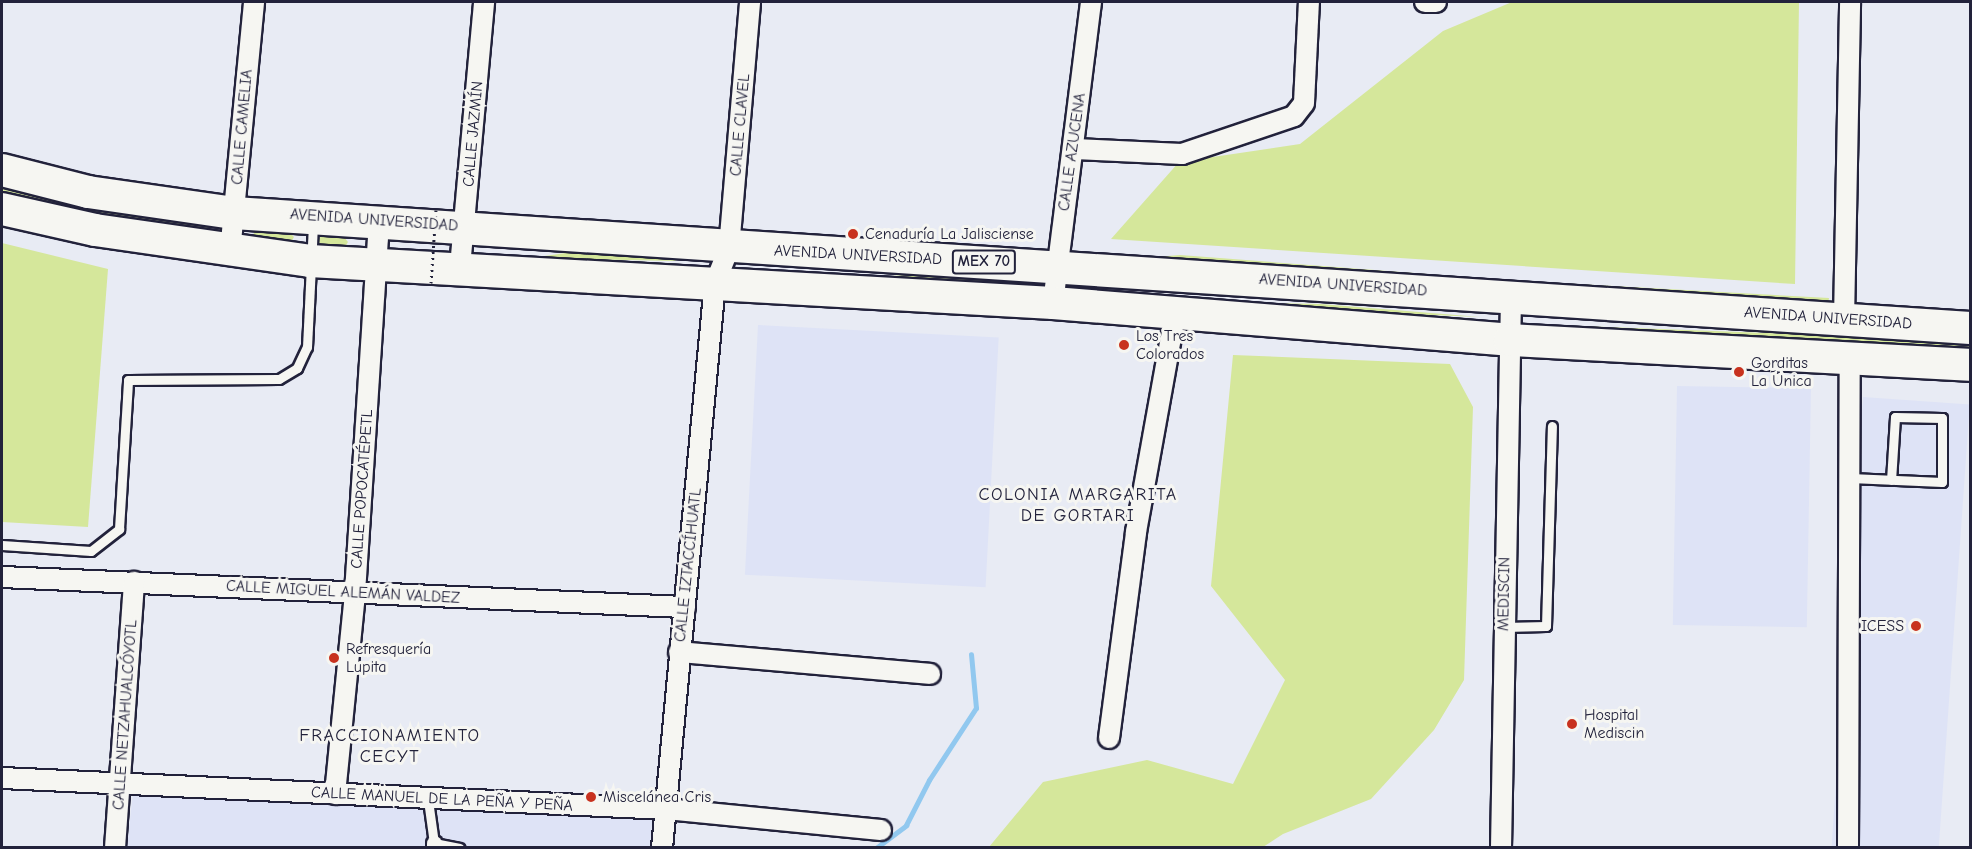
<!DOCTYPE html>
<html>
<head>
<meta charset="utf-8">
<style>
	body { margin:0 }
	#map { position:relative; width:1972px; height:849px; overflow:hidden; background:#e8ebf4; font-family:"Comic Neue",sans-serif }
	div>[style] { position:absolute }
	.built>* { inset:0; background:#dee3f6; transform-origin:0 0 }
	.green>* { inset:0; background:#d5e79b }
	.stream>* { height:5px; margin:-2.5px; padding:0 2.5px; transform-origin:2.5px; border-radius:2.5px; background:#91c8ef }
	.roads { filter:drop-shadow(2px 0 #22223b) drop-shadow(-2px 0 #22223b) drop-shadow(0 2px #22223b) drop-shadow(0 -2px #22223b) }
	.service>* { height:9px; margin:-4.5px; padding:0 4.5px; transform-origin:4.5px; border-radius:4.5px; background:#f6f6f2 }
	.pedestrian>* { height:15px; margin:-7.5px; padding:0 7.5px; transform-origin:7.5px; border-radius:7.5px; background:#f6f6f2 }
	.minor>* { height:20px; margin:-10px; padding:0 10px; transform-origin:10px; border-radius:10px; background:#f6f6f2 }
	.primary>* { height:32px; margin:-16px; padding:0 16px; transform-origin:16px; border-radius:16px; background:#f6f6f2 }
	.path-bridge>* { height:3px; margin-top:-1.5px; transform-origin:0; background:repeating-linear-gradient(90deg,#22223b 0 1.5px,transparent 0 6px) }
	.dots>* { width:16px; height:16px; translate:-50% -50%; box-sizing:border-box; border:3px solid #f6f6f2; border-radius:50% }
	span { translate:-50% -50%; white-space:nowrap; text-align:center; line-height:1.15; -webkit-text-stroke:6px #f6f6f2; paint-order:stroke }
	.shield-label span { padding:2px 4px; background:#f6f6f2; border:2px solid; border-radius:4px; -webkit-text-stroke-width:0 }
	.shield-label { font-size:15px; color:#22223b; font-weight:700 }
	.street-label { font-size:16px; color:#22223b }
	.poi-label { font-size:16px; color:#22223b }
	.left { translate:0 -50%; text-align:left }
	.right { translate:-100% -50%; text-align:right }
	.neighbourhood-label { font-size:18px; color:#22223b; letter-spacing:1.5px }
	.frame { position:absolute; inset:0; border:3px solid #22223b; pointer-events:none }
</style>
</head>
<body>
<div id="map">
	<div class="built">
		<i style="left:758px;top:325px;width:241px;height:250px;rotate:3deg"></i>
		<i style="left:1677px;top:386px;width:134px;height:239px;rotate:1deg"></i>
		<i style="left:1863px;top:397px;width:107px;height:451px;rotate:4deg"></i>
		<i style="clip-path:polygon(133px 792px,377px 806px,657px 819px,654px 847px,127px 848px)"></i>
	</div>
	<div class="green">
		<i style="clip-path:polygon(1512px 2px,1799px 2px,1795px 284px,1111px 239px,1179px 162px,1300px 144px,1443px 31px)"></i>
		<i style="clip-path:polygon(2px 184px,122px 214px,210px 226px,207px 229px,97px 214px,2px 193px)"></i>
		<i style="clip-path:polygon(256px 230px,290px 233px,294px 237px,291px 242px,251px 238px)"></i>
		<i style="clip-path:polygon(323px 235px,344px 237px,348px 242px,345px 247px,321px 245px,317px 240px)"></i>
		<i style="clip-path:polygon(2px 243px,108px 269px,88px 527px,2px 522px)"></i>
		<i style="clip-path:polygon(580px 251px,678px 258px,675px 261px,530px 258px)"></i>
		<i style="clip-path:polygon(1180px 255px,1506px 280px,1829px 298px,1828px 304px,1155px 262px,1156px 257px)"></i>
		<i style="clip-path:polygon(904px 275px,1028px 281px,1030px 283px,867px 278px)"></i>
		<i style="clip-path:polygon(1218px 302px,1321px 304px,1480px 317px,1218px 306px)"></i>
		<i style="clip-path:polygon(1527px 324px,1849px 336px,1970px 343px,1970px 347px,1680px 338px,1524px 326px)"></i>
		<i style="clip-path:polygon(1233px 355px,1450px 364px,1473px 407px,1464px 680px,1434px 730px,1371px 799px,1283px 834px,1263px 847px,989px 847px,1043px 782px,1147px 760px,1233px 784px,1285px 680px,1211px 586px)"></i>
	</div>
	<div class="stream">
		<i style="left:876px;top:848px;width:38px;rotate:-37deg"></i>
		<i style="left:906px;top:825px;width:51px;rotate:-62.9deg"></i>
		<i style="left:929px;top:780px;width:86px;rotate:-56.9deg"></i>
		<i style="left:976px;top:708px;width:54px;rotate:-95.3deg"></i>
	</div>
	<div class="roads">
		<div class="service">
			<i style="left:1850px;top:478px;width:92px;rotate:2.5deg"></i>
			<i style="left:1942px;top:482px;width:64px;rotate:-90deg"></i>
			<i style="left:1942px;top:418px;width:47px;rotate:-178.8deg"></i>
			<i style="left:1895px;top:417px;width:63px;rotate:93.6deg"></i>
			<i style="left:2px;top:545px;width:89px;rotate:3.9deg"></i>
			<i style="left:91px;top:551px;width:36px;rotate:-38deg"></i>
			<i style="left:119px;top:529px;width:149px;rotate:-86.5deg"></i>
			<i style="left:128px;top:380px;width:151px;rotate:-0.4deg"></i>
			<i style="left:279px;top:379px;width:21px;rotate:-31deg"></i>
			<i style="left:297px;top:368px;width:23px;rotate:-65deg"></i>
			<i style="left:307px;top:347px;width:123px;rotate:-87.2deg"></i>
			<i style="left:1504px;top:627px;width:42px;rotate:-1.4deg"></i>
			<i style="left:1546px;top:626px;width:200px;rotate:-88.3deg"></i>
			<i style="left:428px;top:800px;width:43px;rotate:82.1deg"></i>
			<i style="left:434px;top:843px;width:26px;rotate:11deg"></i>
		</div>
		<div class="pedestrian">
			<i style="left:434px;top:848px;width:5px;rotate:-90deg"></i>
		</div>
		<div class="minor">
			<i style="left:1425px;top:2px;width:11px"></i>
			<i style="left:1075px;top:149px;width:107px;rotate:2.7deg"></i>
			<i style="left:1182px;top:154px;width:118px;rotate:-18.7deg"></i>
			<i style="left:1294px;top:116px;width:16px;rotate:-52deg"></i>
			<i style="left:1304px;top:103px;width:101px;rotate:-87.2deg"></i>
			<i style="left:230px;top:252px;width:251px;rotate:-84.5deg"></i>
			<i style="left:460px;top:267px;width:266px;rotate:-84.8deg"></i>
			<i style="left:1053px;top:303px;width:303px;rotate:-82.8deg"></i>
			<i style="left:1844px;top:320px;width:318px;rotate:-88.9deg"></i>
			<i style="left:2px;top:577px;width:684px;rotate:2.52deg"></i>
			<i style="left:679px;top:652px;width:252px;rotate:5deg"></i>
			<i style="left:1109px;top:738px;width:208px;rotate:-82.5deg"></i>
			<i style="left:1136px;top:532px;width:220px;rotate:-79.8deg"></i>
			<i style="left:2px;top:778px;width:665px;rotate:2.67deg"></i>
			<i style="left:666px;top:809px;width:216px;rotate:5.6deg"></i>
			<i style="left:335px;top:794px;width:202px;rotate:-84.3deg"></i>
			<i style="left:355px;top:593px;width:374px;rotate:-86.3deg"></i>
			<i style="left:115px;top:848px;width:267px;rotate:-85.9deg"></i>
			<i style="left:662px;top:848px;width:567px;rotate:-84.64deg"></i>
			<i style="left:715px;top:283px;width:38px;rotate:-68deg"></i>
			<i style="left:729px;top:248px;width:247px;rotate:-85.1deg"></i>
			<i style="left:1501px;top:848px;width:552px;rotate:-88.96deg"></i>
			<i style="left:1848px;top:848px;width:490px;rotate:-89.8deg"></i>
		</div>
		<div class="primary">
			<i style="left:2px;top:170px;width:89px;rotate:14.3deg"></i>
			<i style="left:88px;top:192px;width:148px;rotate:8.2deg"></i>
			<i style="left:234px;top:213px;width:1740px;rotate:3.79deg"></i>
			<i style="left:2px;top:209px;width:95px;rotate:12.7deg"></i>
			<i style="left:95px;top:230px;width:217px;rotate:8.2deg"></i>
			<i style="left:310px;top:261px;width:744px;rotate:3.24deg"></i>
			<i style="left:1053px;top:303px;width:458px;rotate:4.6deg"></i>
			<i style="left:1510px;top:340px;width:461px;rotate:3.1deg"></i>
		</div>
	</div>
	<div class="path-bridge">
		<i style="left:431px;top:283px;width:73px;rotate:-86.1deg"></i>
	</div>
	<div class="dots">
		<i style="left:853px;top:234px;background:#c8321e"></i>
		<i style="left:1124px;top:345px;background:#c8321e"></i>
		<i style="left:1739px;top:372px;background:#c8321e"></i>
		<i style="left:1916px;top:626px;background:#c8321e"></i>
		<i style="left:334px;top:658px;background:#c8321e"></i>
		<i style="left:1572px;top:724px;background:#c8321e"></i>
		<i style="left:591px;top:797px;background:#c8321e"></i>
	</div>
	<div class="shield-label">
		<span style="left:984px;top:262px">MEX 70</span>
	</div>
	<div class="street-label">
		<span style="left:740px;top:125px;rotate:-85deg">CALLE CLAVEL</span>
		<span style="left:242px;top:127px;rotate:-85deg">CALLE CAMELIA</span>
		<span style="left:473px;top:134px;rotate:-85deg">CALLE JAZMÍN</span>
		<span style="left:1072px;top:152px;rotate:-82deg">CALLE AZUCENA</span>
		<span style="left:374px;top:220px;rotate:4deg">AVENIDA UNIVERSIDAD</span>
		<span style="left:858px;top:255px;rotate:3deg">AVENIDA UNIVERSIDAD</span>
		<span style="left:1343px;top:285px;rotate:4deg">AVENIDA UNIVERSIDAD</span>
		<span style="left:1828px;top:318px;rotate:4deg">AVENIDA UNIVERSIDAD</span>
		<span style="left:362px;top:489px;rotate:-86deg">CALLE POPOCATÉPETL</span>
		<span style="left:688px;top:565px;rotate:-84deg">CALLE IZTACCÍHUATL</span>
		<span style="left:343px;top:592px;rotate:3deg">CALLE MIGUEL ALEMÁN VALDEZ</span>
		<span style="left:1504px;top:594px;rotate:-89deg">MEDISCIN</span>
		<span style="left:125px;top:715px;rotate:-86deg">CALLE NETZAHUALCÓYOTL</span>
		<span style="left:442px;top:799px;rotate:3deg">CALLE MANUEL DE LA PEÑA Y PEÑA</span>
	</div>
	<div class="poi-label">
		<span class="left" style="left:865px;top:234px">Cenaduría La Jalisciense</span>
		<span class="left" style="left:1136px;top:345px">Los Tres<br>Colorados</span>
		<span class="left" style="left:1751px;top:372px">Gorditas<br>La Única</span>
		<span class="right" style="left:1904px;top:626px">ICESS</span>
		<span class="left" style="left:346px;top:658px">Refresquería<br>Lupita</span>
		<span class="left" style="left:1584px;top:724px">Hospital<br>Mediscin</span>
		<span class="left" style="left:603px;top:797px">Miscelánea Cris</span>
	</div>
	<div class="neighbourhood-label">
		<span style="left:1078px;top:506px">COLONIA MARGARITA<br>DE GORTARI</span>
		<span style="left:390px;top:747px">FRACCIONAMIENTO<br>CECYT</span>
	</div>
	<div class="frame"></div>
</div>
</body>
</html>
